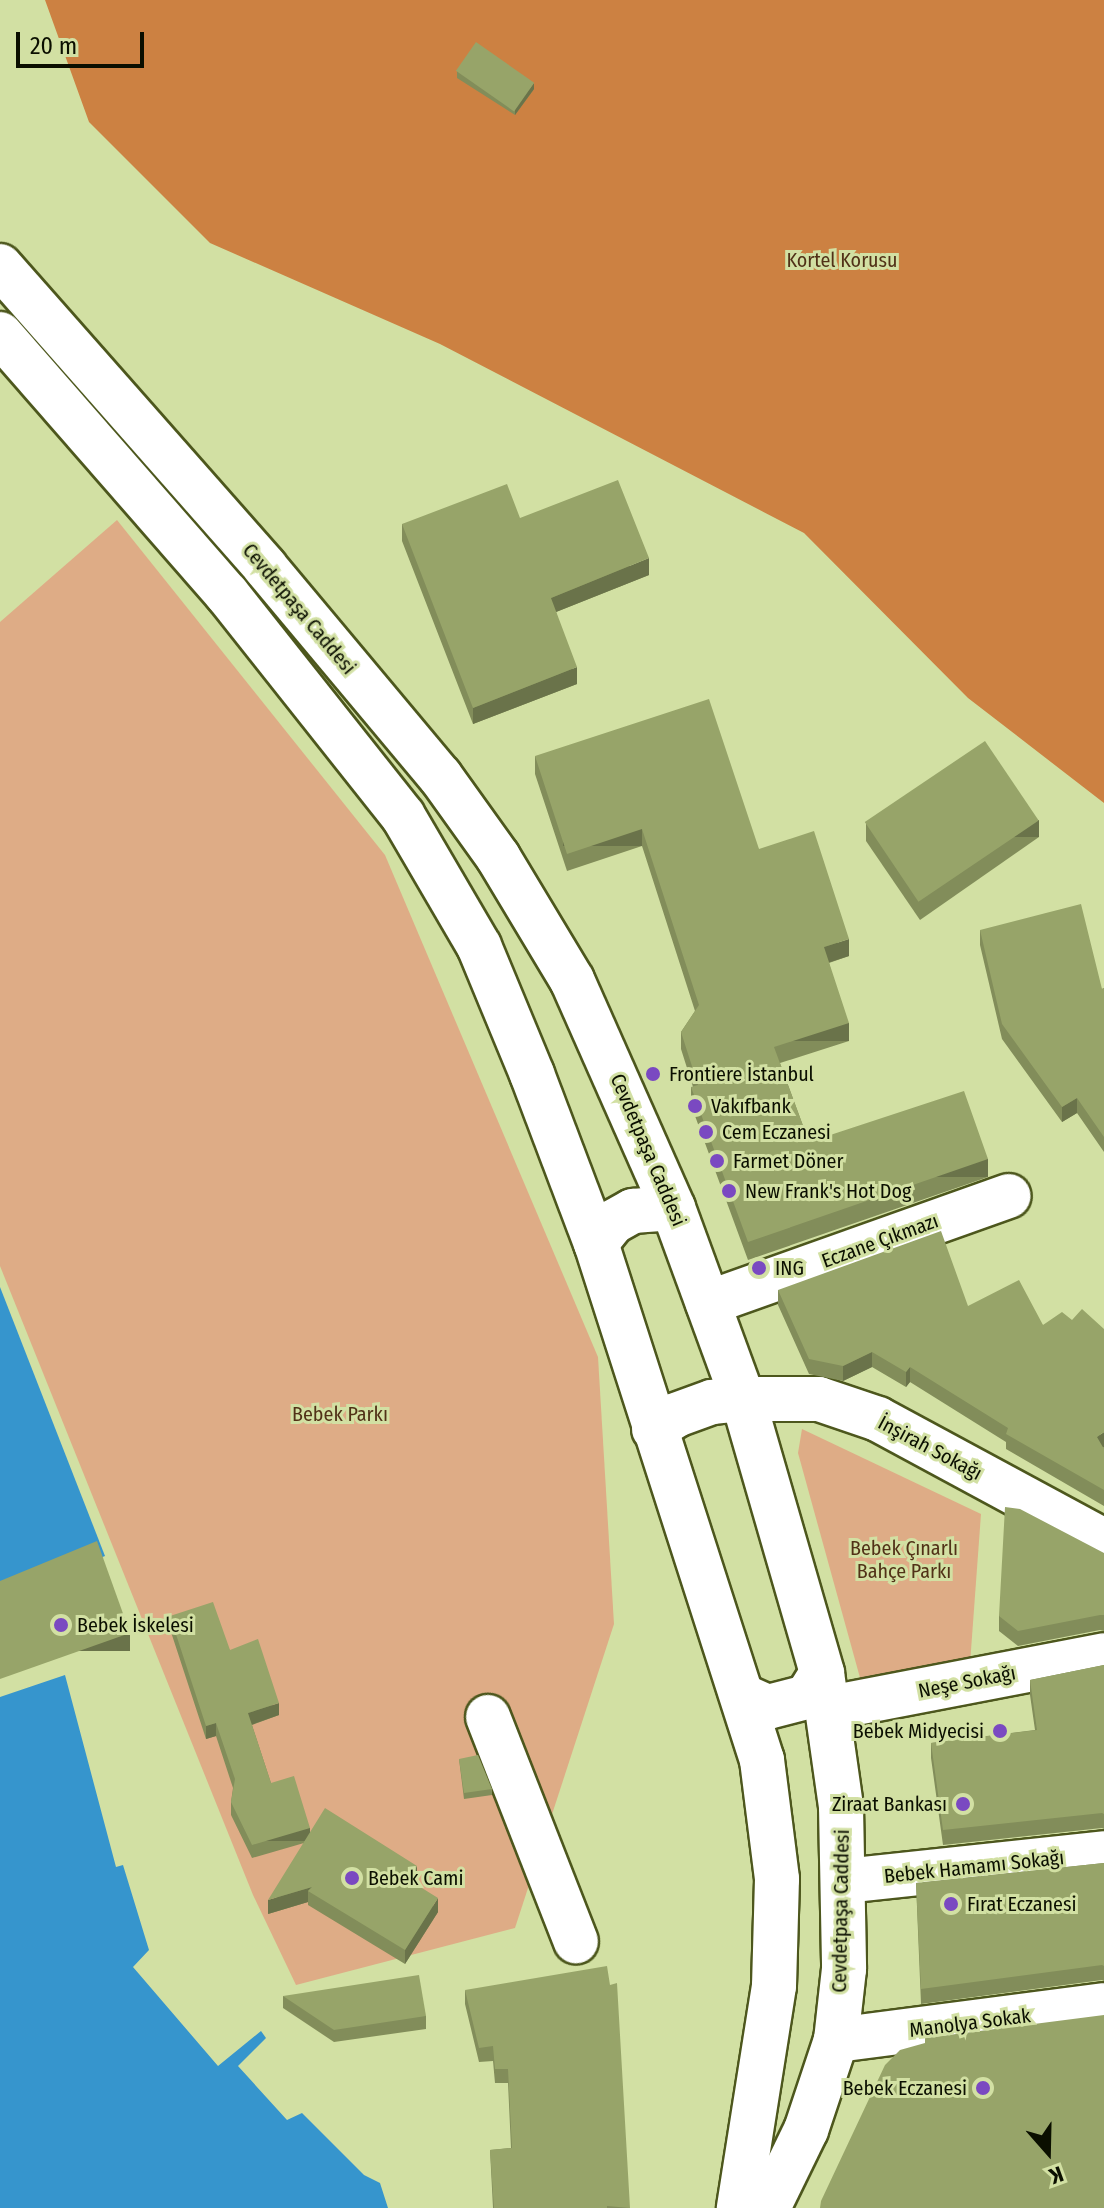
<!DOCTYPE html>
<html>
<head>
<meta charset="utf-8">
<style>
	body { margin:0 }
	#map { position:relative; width:1104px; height:2208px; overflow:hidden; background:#d2e0a3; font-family:"Fira Sans Condensed",sans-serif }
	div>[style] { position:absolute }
	.green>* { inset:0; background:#deac86 }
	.forest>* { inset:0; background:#cc8142 }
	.water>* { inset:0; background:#3695cd }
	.roads { filter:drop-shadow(2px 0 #4d571d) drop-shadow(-2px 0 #4d571d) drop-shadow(0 2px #4d571d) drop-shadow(0 -2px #4d571d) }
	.street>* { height:44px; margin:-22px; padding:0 22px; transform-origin:22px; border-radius:22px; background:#fff }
	.secondary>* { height:44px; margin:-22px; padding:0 22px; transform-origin:22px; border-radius:22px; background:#fff }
	.primary>* { height:44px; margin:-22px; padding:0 22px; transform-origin:22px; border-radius:22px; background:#fff }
	.wall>* { inset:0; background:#828d5a }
	.shaded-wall>* { inset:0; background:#6a734a; transform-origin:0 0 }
	.building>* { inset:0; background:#97a469; transform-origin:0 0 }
	.dots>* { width:22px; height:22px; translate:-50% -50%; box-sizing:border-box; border:4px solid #d2e0a3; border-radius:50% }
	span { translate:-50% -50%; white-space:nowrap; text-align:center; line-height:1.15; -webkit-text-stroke:6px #d2e0a3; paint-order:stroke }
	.park-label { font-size:20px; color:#513117 }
	.street-label { font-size:20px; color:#0b0f00 }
	.poi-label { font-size:20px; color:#0b0f00 }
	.left { translate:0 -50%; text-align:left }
	.right { translate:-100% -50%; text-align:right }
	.north { position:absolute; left:1008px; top:2112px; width:80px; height:80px; -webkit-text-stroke:6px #d2e0a3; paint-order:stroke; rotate:160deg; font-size:22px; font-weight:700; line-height:32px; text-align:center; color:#0b0f00 }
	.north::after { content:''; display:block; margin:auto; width:28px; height:36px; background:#0b0f00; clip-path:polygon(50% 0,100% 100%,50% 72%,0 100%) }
	.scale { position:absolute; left:16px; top:32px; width:128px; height:36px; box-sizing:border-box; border:4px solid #0b0f00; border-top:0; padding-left:10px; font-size:24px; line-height:28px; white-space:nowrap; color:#0b0f00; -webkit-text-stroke:6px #d2e0a3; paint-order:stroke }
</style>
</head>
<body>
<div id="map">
	<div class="green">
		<i style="clip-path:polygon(117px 520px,385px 855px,598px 1357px,614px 1624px,515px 1928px,296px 1985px,253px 1895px,0 1266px,0 622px)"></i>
		<i style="clip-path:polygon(802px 1429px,981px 1514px,970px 1664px,862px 1685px,798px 1453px)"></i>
	</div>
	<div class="forest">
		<i style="clip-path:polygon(45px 0,1104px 0,1104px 803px,968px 698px,804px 533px,440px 344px,210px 243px,89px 122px)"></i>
	</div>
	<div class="water">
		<i style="clip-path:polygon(0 1287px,105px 1556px,0 1599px)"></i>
		<i style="clip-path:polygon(65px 1675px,116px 1867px,123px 1865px,149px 1950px,133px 1967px,218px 2066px,261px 2031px,266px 2038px,238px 2066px,287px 2120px,302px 2113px,364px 2175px,380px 2183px,388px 2208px,0 2208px,0 1697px)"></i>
	</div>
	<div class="roads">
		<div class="street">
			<i style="left:708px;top:1303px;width:319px;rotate:-19.6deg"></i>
			<i style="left:830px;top:1708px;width:279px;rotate:-10.9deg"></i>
			<i style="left:488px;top:1717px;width:241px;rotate:68.6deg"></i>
			<i style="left:844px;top:1881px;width:262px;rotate:-6.1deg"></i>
			<i style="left:836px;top:2040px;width:270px;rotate:-7.4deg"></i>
		</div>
		<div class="secondary">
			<i style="left:743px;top:1399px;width:76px"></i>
			<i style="left:819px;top:1399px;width:62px;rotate:18.7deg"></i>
			<i style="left:878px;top:1419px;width:257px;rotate:28.4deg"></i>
		</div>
		<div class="primary">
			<i style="left:0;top:266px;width:401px;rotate:48.6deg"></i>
			<i style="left:265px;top:567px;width:273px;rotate:50.1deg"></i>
			<i style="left:440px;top:776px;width:100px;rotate:54.4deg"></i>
			<i style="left:498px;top:857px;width:144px;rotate:59deg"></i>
			<i style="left:572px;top:980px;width:249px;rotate:66.1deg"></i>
			<i style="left:673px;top:1208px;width:203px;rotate:69.9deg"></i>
			<i style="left:743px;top:1399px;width:285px;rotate:73.9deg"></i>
			<i style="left:822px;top:1673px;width:135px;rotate:81.9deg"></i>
			<i style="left:841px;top:1807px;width:162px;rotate:88.9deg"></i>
			<i style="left:844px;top:1969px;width:71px;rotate:96.4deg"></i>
			<i style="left:836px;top:2040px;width:95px;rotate:108.4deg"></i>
			<i style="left:806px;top:2130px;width:87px;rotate:116deg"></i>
			<i style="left:0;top:334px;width:345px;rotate:48.9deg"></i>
			<i style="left:227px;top:594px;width:283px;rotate:51.6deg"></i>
			<i style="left:403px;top:816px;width:151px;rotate:59.7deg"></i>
			<i style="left:479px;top:946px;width:139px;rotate:67.5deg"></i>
			<i style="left:532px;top:1074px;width:181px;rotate:69.3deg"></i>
			<i style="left:596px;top:1243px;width:543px;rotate:72.2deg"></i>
			<i style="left:762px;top:1760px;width:120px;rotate:82.8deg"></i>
			<i style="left:777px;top:1879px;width:107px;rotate:91.6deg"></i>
			<i style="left:774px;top:1986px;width:225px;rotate:99deg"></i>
			<i style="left:596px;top:1243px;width:27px;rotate:-51deg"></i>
			<i style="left:613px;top:1222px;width:23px;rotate:-29deg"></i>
			<i style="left:633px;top:1211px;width:40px;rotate:-4.3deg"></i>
			<i style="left:654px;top:1429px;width:26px;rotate:-32deg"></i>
			<i style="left:676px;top:1415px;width:38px;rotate:-20deg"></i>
			<i style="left:712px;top:1402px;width:31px;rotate:-6deg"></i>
			<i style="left:743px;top:1696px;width:27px;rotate:24deg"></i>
			<i style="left:768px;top:1707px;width:40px;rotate:-14.4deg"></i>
			<i style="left:807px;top:1697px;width:28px;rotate:-58deg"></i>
		</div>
	</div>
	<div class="wall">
		<i style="clip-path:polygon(457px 71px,534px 89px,515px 115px,457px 78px)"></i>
		<i style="clip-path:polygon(520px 518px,649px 575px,556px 612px,577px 684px,473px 724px,402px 541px,402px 524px)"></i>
		<i style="clip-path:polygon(535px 756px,759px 849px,849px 956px,829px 963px,849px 1041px,780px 1063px,809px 1142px,988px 1177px,748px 1260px,691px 1105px,691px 1087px,693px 1087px,681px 1049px,681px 1032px,695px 1011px,642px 846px,567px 871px,535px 774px)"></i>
		<i style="clip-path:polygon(866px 824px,1039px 837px,920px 920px,866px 841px)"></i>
		<i style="clip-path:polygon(980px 930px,1102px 989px,1104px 988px,1104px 1152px,1077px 1113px,1062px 1122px,1002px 1039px,980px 945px)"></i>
		<i style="clip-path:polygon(778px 1290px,968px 1306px,1043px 1325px,1072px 1320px,1104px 1449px,1104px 1506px,1006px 1449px,1006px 1442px,910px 1382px,906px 1387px,872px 1367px,843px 1381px,809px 1374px,778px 1305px)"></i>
		<i style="clip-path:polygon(1104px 1553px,1104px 1631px,1100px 1630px,1018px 1646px,999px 1631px,999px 1616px)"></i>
		<i style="clip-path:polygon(170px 1616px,230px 1650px,279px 1715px,252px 1725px,271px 1783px,310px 1833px,417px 1881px,415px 1884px,438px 1912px,405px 1964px,308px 1905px,308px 1902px,268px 1914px,304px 1843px,252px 1858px,231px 1815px,231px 1802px,233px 1788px,216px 1736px,206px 1739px,170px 1629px)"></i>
		<i style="clip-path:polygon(1104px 1665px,1104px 1829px,1102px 1828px,943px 1845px,931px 1758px,931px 1743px,1035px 1730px,1030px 1695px,1030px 1680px)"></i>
		<i style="clip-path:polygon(459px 1759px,492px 1789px,492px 1795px,464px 1799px)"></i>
		<i style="clip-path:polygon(1104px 1863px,1104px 1981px,1102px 1980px,921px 2004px,916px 1883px)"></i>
		<i style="clip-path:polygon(465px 1990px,630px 2208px,493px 2208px,490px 2150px,511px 2148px,508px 2083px,495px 2083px,493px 2061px,479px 2062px,465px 2004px)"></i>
		<i style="clip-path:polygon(283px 1996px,426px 2016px,426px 2029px,334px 2042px,283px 2008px)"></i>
	</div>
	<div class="shaded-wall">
		<i style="clip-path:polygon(534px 83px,534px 89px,515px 115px,515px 109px)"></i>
		<i style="clip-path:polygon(649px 558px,649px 575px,551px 614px,551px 598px)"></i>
		<i style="clip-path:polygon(577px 667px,577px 684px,473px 724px,473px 708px)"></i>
		<i style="left:1039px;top:820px;width:17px;height:145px;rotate:90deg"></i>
		<i style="left:642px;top:829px;width:17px;height:79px;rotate:90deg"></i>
		<i style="clip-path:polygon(849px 939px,849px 956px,824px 964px,824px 947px)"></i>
		<i style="left:849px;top:1023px;width:18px;height:79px;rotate:90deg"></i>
		<i style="clip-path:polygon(1077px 1098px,1077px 1113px,1062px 1122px,1062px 1107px)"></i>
		<i style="left:988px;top:1159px;width:18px;height:254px;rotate:90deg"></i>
		<i style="clip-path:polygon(872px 1352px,872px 1367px,843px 1381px,843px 1366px)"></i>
		<i style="clip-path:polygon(910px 1367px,910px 1382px,906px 1387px,906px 1372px)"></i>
		<i style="clip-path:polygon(1104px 1432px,1104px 1447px,1097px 1452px,1097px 1437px)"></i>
		<i style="left:130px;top:1633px;width:18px;height:138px;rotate:90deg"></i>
		<i style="clip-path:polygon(279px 1703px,279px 1715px,248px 1726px,248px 1713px)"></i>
		<i style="clip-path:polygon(216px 1723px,216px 1736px,206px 1739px,206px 1726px)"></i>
		<i style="left:310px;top:1828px;width:13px;height:60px;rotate:90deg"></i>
		<i style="clip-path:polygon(417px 1866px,417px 1881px,409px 1894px,409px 1880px)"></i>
		<i style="clip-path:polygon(312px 1887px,308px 1891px,308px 1902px,268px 1914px,268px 1900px)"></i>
		<i style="clip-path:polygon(438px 1898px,438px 1912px,405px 1964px,405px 1950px)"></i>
	</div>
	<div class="building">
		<i style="left:476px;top:42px;width:71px;height:35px;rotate:35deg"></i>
		<i style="clip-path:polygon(618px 480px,649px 558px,551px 598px,577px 667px,473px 708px,402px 524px,507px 484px,520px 518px)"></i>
		<i style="clip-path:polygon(709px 699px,759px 849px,814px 831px,849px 939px,824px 947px,849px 1023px,774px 1047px,809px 1142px,964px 1091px,988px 1159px,748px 1242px,691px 1087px,698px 1085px,681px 1032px,699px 1005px,642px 829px,567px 854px,535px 756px)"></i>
		<i style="left:985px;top:741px;width:96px;height:145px;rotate:56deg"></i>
		<i style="clip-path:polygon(1081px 904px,1102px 989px,1104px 988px,1104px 1137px,1077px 1098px,1062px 1107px,1002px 1024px,980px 930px)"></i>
		<i style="clip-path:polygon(941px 1231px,968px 1306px,1019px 1280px,1043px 1325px,1062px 1312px,1072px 1320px,1082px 1309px,1104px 1329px,1104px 1432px,1097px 1437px,1104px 1449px,1104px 1490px,1006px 1434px,1008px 1428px,910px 1367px,906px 1372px,872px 1352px,843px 1366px,809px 1359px,778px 1290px)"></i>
		<i style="clip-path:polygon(1005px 1507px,1020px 1509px,1104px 1553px,1104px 1615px,1100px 1615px,1018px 1631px,999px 1616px)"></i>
		<i style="clip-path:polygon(97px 1541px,130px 1633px,0 1679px,0 1581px)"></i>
		<i style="clip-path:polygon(213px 1602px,230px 1650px,258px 1639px,279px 1703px,248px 1713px,271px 1783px,294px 1776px,310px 1828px,252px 1845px,231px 1802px,235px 1779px,216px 1723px,206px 1726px,170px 1616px)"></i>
		<i style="clip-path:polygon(1104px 1665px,1104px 1814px,1102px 1813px,943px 1830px,931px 1743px,1037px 1730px,1030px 1680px)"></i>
		<i style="clip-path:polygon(478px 1755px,492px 1789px,464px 1793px,459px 1759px)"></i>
		<i style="clip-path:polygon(325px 1808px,417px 1866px,409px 1880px,438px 1898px,405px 1950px,308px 1891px,312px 1887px,268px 1900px)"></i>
		<i style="clip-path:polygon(1104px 1863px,1104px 1966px,1102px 1965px,921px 1989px,916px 1883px)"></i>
		<i style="clip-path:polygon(607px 1966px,610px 1985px,617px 1983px,630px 2208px,607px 2206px,607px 2208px,494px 2208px,490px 2150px,512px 2148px,508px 2069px,495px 2069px,493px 2046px,479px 2048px,465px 1990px)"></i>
		<i style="clip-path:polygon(419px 1975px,426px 2016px,334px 2030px,283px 1996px)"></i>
		<i style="clip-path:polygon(1104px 2015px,1104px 2208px,820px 2208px,821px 2201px,885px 2065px,900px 2050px,925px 2043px,925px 2038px)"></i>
	</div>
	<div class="dots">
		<i style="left:653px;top:1074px;background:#7a49c1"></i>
		<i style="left:695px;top:1106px;background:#7a49c1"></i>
		<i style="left:706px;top:1132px;background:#7a49c1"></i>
		<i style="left:717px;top:1161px;background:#7a49c1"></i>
		<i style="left:729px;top:1191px;background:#7a49c1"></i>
		<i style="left:759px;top:1268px;background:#7a49c1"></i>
		<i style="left:61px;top:1625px;background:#7a49c1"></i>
		<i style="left:1000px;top:1731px;background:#7a49c1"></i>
		<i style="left:963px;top:1804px;background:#7a49c1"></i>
		<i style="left:352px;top:1878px;background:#7a49c1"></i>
		<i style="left:951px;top:1904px;background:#7a49c1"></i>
		<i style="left:983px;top:2088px;background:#7a49c1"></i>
	</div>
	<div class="park-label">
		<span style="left:842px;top:260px">Kortel Korusu</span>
		<span style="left:340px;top:1414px">Bebek Parkı</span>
		<span style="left:904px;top:1560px">Bebek Çınarlı<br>Bahçe Parkı</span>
	</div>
	<div class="street-label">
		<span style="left:299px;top:609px;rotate:50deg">Cevdetpaşa Caddesi</span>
		<span style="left:648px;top:1150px;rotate:67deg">Cevdetpaşa Caddesi</span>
		<span style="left:880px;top:1241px;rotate:-20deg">Eczane Çıkmazı</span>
		<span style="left:930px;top:1448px;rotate:28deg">İnşirah Sokağı</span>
		<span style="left:967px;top:1682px;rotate:-11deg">Neşe Sokağı</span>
		<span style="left:974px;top:1867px;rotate:-6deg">Bebek Hamamı Sokağı</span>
		<span style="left:841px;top:1911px;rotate:-89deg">Cevdetpaşa Caddesi</span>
		<span style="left:970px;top:2023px;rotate:-7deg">Manolya Sokak</span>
	</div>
	<div class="poi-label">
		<span class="left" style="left:669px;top:1074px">Frontiere İstanbul</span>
		<span class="left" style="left:711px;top:1106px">Vakıfbank</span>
		<span class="left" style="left:722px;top:1132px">Cem Eczanesi</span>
		<span class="left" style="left:733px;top:1161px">Farmet Döner</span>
		<span class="left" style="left:745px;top:1191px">New Frank's Hot Dog</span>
		<span class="left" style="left:775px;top:1268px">ING</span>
		<span class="left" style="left:77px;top:1625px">Bebek İskelesi</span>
		<span class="right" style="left:984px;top:1731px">Bebek Midyecisi</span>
		<span class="right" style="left:947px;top:1804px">Ziraat Bankası</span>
		<span class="left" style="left:368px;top:1878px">Bebek Cami</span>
		<span class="left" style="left:967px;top:1904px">Fırat Eczanesi</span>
		<span class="right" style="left:967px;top:2088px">Bebek Eczanesi</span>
	</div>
	<div class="north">K</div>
	<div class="scale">20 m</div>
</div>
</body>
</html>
